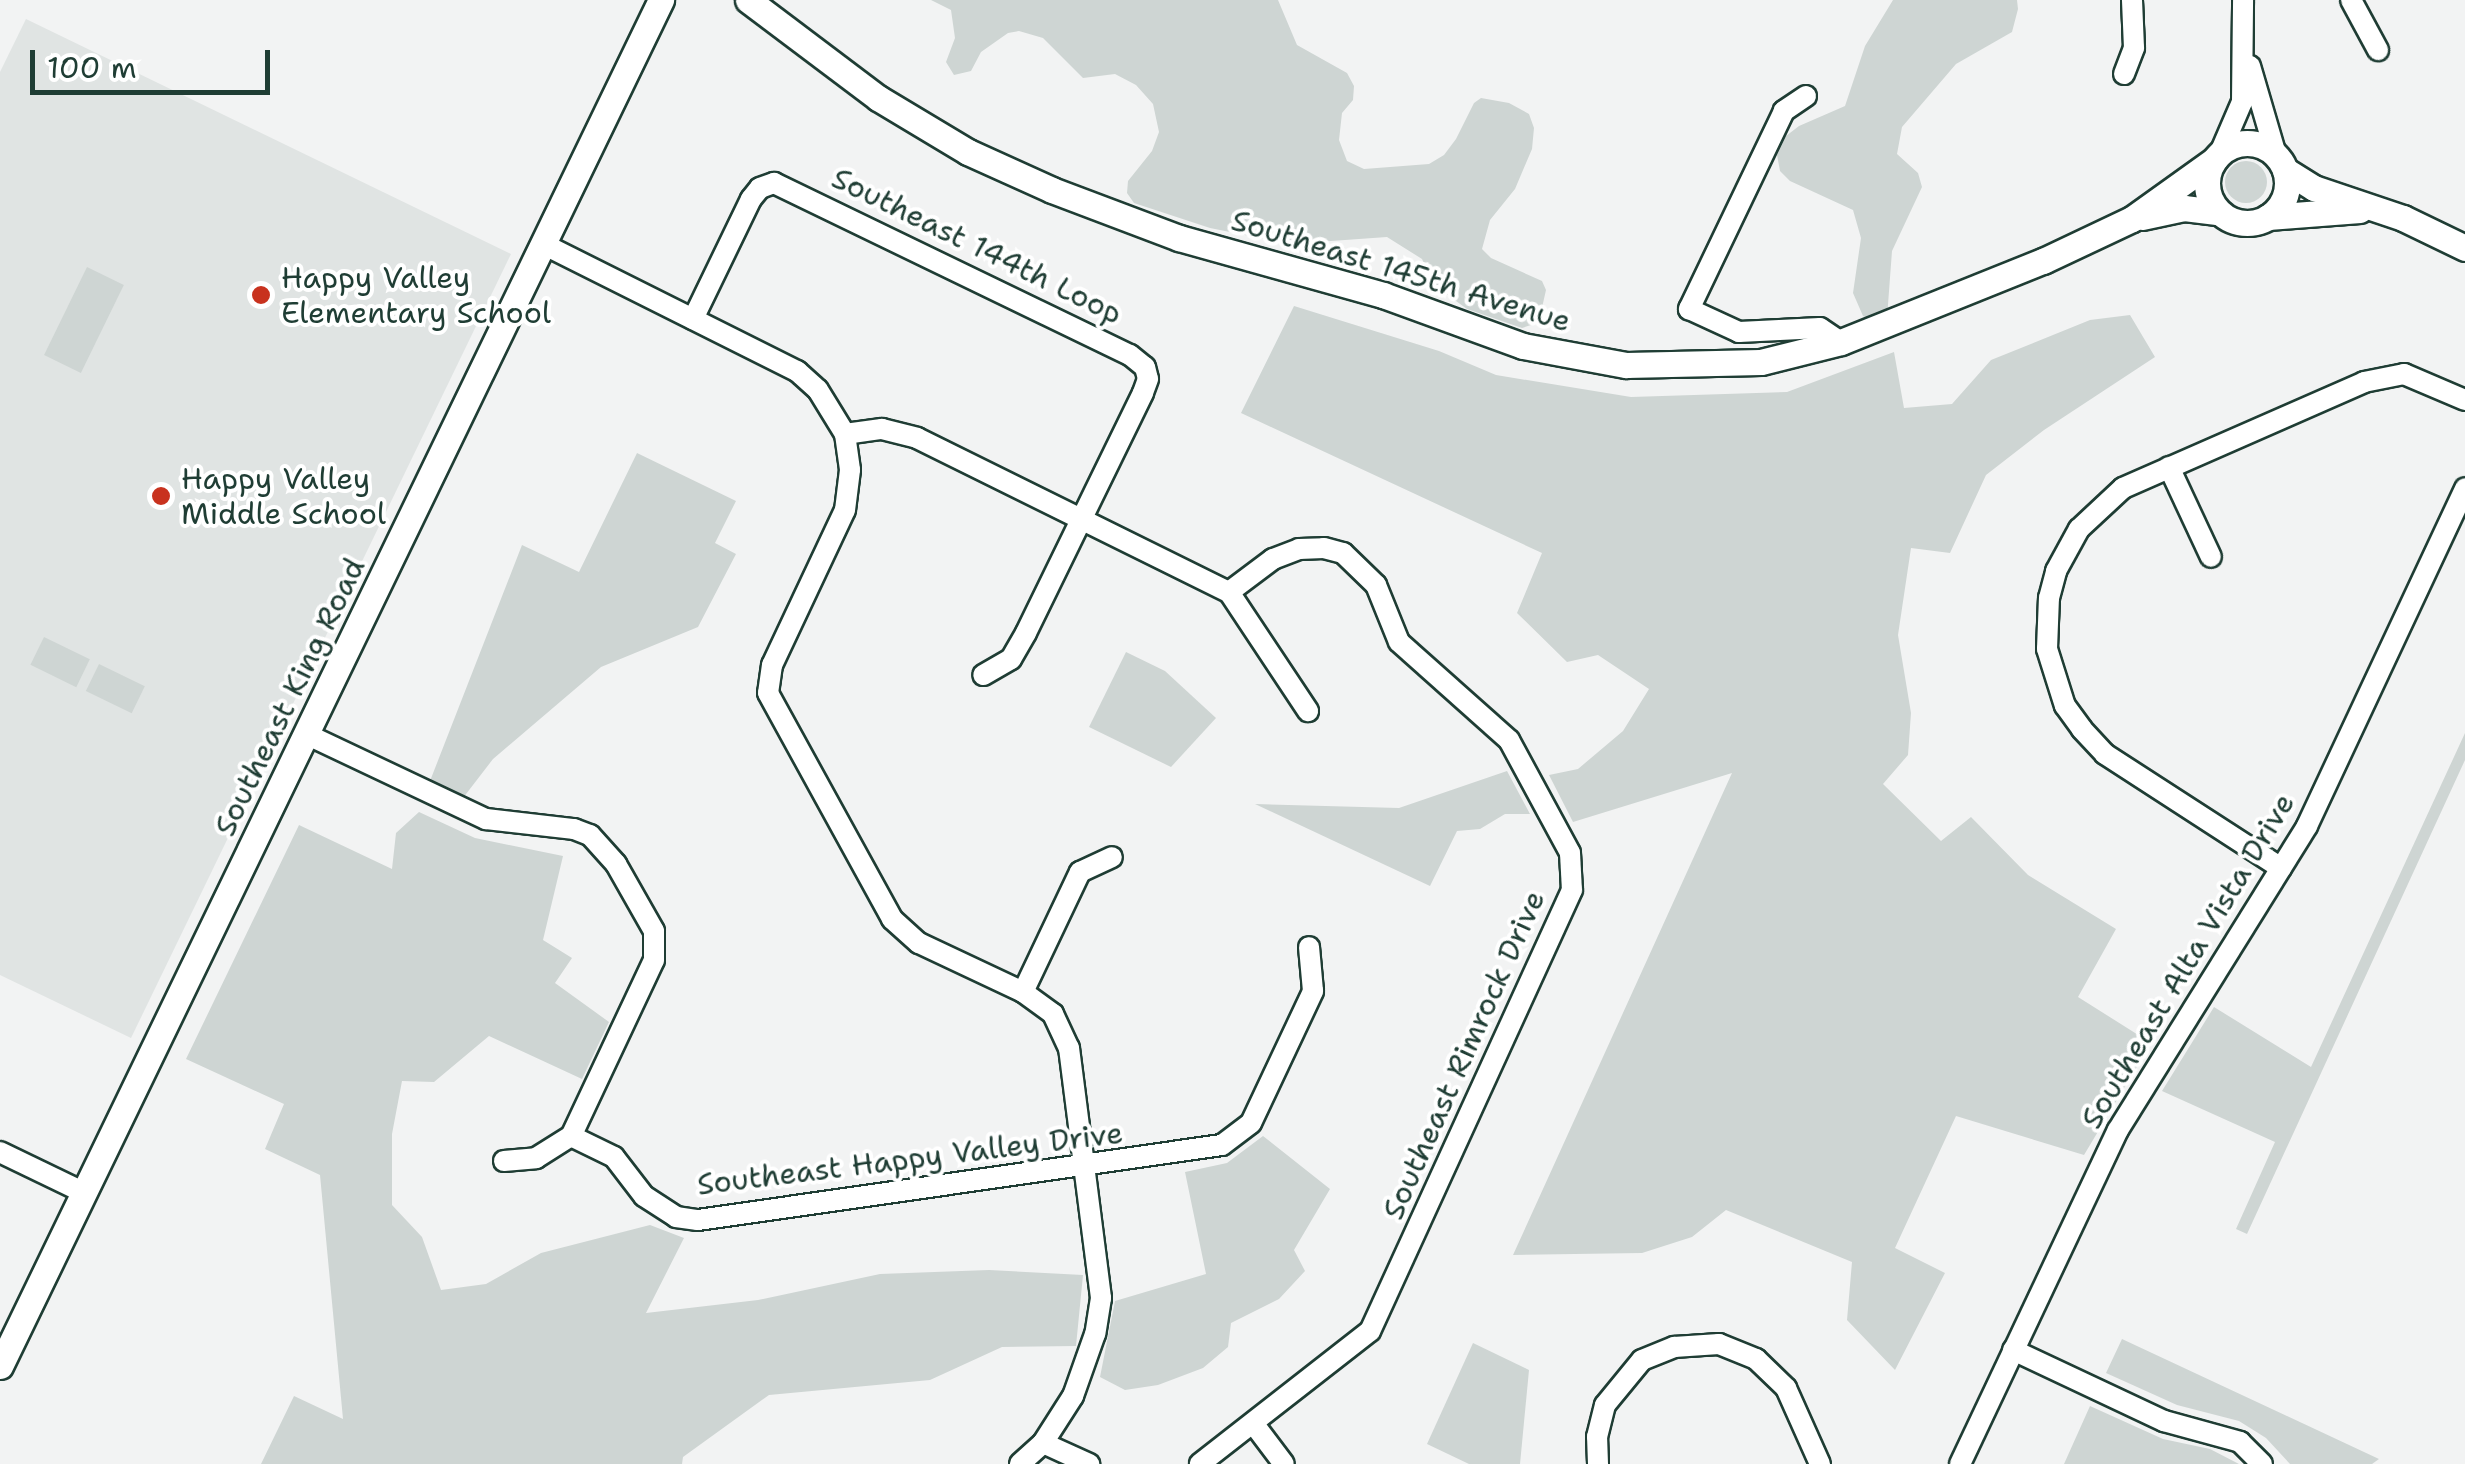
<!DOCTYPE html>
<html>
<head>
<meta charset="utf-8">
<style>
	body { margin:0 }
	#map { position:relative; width:2465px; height:1464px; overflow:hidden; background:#f2f3f3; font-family:"Shantell Sans",sans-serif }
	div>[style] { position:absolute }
	.built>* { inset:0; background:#e0e4e3 }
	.green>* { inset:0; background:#ced5d3; transform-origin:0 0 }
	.round { border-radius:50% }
	.roads { filter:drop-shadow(2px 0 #1f3d34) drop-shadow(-2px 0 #1f3d34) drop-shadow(0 2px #1f3d34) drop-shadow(0 -2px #1f3d34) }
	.minor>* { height:20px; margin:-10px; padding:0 10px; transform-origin:10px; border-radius:10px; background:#fff }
	.major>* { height:25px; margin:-12.5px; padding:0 12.5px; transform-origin:12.5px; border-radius:12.5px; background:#fff }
	.major>.ring { margin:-12.5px; padding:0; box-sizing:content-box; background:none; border:25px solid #fff; border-radius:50% }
	.dots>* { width:28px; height:28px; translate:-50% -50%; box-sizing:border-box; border:5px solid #fff; border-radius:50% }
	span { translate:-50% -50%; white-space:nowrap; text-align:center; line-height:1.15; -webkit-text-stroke:8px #fff; paint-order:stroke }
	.street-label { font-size:30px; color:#1f3d34 }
	.poi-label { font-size:30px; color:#1f3d34 }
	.left { translate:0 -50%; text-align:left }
	.scale { position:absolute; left:30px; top:50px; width:240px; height:45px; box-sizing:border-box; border:5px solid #1f3d34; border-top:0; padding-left:12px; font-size:30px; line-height:35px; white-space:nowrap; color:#1f3d34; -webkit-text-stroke:8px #fff; paint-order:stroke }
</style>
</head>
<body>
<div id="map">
	<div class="built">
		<i style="clip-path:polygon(26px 19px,511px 254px,131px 1038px,0 975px,0 72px)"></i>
	</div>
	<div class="green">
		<i style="clip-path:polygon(931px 0,1278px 0,1297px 45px,1347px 73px,1354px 86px,1353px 100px,1342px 113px,1339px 140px,1347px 161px,1364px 169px,1429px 164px,1444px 155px,1456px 139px,1474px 103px,1481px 98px,1509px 103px,1529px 114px,1534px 128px,1532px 149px,1515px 189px,1490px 220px,1482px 249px,1491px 258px,1542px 281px,1546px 290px,1541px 312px,1534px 324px,1522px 328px,1467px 309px,1434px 285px,1422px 259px,1387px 237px,1289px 244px,1210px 228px,1134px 203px,1127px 193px,1128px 181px,1152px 151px,1159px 132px,1153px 104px,1136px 85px,1115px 74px,1083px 78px,1043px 38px,1019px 31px,1008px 33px,981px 52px,971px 71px,954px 75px,946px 62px,955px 38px,951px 10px)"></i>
		<i style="clip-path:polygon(1893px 0,2017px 0,2018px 9px,2012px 32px,1956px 64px,1902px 127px,1897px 154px,1918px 173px,1922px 187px,1892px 251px,1887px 318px,1875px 321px,1863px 316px,1853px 293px,1861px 238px,1853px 210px,1790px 181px,1780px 171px,1777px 155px,1786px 136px,1799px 126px,1845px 106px,1865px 46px)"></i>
		<i class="round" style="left:2225px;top:161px;width:42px;height:42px"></i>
		<i style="left:87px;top:267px;width:41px;height:98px;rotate:26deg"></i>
		<i style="clip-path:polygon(1294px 306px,1439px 351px,1496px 375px,1631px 397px,1787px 392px,1894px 352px,1904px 408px,1952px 404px,1991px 360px,2090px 320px,2130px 315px,2155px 357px,2044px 430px,1986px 475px,1950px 553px,1911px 548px,1898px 635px,1911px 713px,1908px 755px,1883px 784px,1941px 841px,1971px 817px,2028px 875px,2116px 929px,2078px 997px,2151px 1043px,2084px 1155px,1956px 1116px,1895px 1248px,1945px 1273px,1895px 1370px,1847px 1320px,1852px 1262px,1726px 1210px,1692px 1237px,1642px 1253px,1513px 1255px,1732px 773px,1573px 822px,1549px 775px,1578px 769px,1623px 731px,1649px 689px,1598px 655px,1567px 662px,1517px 613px,1542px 553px,1241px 413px)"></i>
		<i style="clip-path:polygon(637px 453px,736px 501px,715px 543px,736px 554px,698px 627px,601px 667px,493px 759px,463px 798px,430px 781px,522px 545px,579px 572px)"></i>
		<i style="left:44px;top:637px;width:51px;height:31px;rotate:26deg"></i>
		<i style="clip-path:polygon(1126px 652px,1165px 671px,1216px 718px,1171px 767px,1089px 727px)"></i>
		<i style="left:99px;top:664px;width:51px;height:30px;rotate:26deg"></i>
		<i style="clip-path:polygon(2465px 733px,2465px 760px,2247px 1234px,2236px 1229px,2275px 1142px,2162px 1091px,2214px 1007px,2311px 1067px)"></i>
		<i style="clip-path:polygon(1507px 771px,1530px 814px,1505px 814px,1480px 829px,1457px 831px,1430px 886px,1255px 804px,1399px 808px)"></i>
		<i style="clip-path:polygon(419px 812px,475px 838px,563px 856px,543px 940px,572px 958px,555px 983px,609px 1022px,582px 1079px,489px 1036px,434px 1082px,402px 1081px,392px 1134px,392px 1205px,422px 1237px,441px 1290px,486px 1284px,541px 1253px,650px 1225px,684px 1238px,646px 1313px,758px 1300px,880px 1274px,989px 1270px,1083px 1275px,1076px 1346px,1002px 1347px,930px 1380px,769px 1395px,683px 1457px,682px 1464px,261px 1464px,294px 1396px,343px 1419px,320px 1175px,265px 1149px,284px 1104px,186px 1059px,299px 825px,392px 869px,396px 833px)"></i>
		<i style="clip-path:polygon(1263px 1136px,1330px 1189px,1294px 1250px,1305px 1271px,1279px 1299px,1231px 1323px,1228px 1347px,1203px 1368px,1158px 1385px,1125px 1390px,1100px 1377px,1115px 1301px,1206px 1274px,1185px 1172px,1227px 1163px)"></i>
		<i style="clip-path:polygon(2122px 1339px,2379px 1459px,2372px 1464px,2290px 1464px,2266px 1438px,2239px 1421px,2177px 1405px,2106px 1373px)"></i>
		<i style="clip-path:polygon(1473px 1343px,1529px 1370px,1520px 1464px,1469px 1464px,1427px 1444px)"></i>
		<i style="clip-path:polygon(2090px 1406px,2163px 1439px,2210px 1449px,2239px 1464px,2064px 1464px)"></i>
	</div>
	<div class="roads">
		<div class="minor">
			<i style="left:2351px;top:0;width:57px;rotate:61.6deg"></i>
			<i style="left:2250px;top:66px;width:93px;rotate:73.7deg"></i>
			<i style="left:2124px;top:74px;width:28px;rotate:-69deg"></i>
			<i style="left:2134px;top:48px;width:48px;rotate:-92.4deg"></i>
			<i style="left:1806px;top:96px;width:27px;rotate:146deg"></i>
			<i style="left:1784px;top:111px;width:220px;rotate:115.6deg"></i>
			<i style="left:1689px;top:309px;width:55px;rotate:24.7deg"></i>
			<i style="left:1739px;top:332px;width:81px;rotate:-2.8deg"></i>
			<i style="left:1820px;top:328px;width:25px;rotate:34deg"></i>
			<i style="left:2220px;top:153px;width:56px;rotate:-66.7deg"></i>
			<i style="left:2242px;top:102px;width:102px;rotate:-89.4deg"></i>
			<i style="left:545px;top:245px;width:282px;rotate:26.6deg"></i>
			<i style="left:797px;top:371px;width:28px;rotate:42deg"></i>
			<i style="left:818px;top:390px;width:52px;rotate:58.5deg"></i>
			<i style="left:845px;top:434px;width:36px;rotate:82deg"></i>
			<i style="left:850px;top:470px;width:40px;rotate:97.1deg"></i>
			<i style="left:845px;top:510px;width:171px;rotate:115.2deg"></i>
			<i style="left:772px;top:665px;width:28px;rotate:98deg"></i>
			<i style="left:768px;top:693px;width:258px;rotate:61.2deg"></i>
			<i style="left:892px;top:919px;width:36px;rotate:42deg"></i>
			<i style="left:919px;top:943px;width:115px;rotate:25.2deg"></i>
			<i style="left:1023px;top:992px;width:37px;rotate:36deg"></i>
			<i style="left:1053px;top:1014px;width:38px;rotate:65deg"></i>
			<i style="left:1069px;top:1048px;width:252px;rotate:82.7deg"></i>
			<i style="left:1101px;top:1298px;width:36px;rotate:99deg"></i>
			<i style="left:1095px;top:1334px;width:66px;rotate:109.5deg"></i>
			<i style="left:1073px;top:1396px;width:56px;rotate:122.6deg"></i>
			<i style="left:1043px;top:1443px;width:31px;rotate:138deg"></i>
			<i style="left:693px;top:319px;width:133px;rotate:-64.2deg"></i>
			<i style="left:751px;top:199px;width:14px;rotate:-51deg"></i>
			<i style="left:760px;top:188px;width:15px;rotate:-20deg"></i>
			<i style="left:774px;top:183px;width:395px;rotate:25.8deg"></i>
			<i style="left:1130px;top:355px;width:19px;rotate:39deg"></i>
			<i style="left:1145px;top:367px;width:12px;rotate:76deg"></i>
			<i style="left:1148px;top:379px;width:15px;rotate:110deg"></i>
			<i style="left:1143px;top:393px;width:267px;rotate:116deg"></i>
			<i style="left:1026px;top:633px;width:30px;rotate:120deg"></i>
			<i style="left:1011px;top:659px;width:32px;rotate:150deg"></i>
			<i style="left:845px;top:434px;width:37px;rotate:-8deg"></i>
			<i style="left:882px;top:429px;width:36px;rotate:14deg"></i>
			<i style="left:917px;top:438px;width:348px;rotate:26.3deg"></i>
			<i style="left:1229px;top:592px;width:55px;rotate:-36.9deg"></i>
			<i style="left:1273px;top:559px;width:28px;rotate:-21deg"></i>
			<i style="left:1299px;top:549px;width:25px;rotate:-2deg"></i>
			<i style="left:1324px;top:548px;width:20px;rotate:15deg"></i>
			<i style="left:1343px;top:553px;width:46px;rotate:44.1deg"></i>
			<i style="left:1376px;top:585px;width:61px;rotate:68deg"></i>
			<i style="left:1399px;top:642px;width:147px;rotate:41.7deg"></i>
			<i style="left:1509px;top:740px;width:128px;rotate:61.6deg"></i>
			<i style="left:1570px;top:853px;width:37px;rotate:87deg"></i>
			<i style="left:1572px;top:890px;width:485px;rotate:114.6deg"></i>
			<i style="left:1370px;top:1331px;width:216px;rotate:142deg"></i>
			<i style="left:2169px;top:467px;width:99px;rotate:65deg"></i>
			<i style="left:1229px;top:592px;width:143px;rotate:56.4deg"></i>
			<i style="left:308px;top:735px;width:197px;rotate:25.3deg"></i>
			<i style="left:486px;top:819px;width:89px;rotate:6.5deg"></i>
			<i style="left:574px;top:829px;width:17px;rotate:21deg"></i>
			<i style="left:590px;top:835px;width:39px;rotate:48deg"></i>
			<i style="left:616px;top:864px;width:77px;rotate:60.4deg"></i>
			<i style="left:654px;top:931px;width:29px;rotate:90deg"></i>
			<i style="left:654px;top:960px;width:195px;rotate:115.2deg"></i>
			<i style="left:571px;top:1136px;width:48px;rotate:26deg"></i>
			<i style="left:614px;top:1157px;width:49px;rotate:52.4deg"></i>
			<i style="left:644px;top:1196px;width:38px;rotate:33deg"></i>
			<i style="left:676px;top:1217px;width:22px;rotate:8deg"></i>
			<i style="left:698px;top:1220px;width:529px;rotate:-8.15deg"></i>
			<i style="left:1222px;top:1145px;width:36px;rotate:-37deg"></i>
			<i style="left:1251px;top:1123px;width:146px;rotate:-64.8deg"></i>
			<i style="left:1313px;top:991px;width:44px;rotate:-95.2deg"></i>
			<i style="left:2281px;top:868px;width:210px;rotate:-147.1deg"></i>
			<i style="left:2105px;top:754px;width:34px;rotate:-133deg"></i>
			<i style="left:2082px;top:729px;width:29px;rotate:-126deg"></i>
			<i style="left:2065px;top:706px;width:60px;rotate:-107.5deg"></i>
			<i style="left:2047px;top:649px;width:51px;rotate:-87.8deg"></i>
			<i style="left:2049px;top:598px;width:28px;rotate:-75deg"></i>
			<i style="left:2056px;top:571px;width:48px;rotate:-61.3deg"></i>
			<i style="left:2079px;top:529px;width:60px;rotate:-43deg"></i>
			<i style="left:2123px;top:488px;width:263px;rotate:-23.7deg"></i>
			<i style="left:2364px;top:382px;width:41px;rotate:-11.3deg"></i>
			<i style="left:2404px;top:374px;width:66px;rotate:23.1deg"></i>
			<i style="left:1023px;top:992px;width:133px;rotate:-64.6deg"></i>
			<i style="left:1080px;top:872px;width:35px;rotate:-25deg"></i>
			<i style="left:0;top:1152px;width:94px;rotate:25.8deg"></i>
			<i style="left:504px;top:1161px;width:32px;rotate:-5deg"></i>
			<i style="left:536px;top:1158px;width:41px;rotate:-32.2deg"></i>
			<i style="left:2013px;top:1350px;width:167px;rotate:25.2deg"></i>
			<i style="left:2164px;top:1421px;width:79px;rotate:15.4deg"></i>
			<i style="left:2240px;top:1442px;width:31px;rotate:45deg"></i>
			<i style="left:1253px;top:1423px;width:51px;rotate:52.9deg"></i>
			<i style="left:1043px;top:1443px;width:51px;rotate:24.5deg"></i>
			<i style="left:1598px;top:1464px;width:27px;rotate:-92deg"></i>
			<i style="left:1597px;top:1437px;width:33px;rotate:-76deg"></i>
			<i style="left:1605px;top:1405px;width:58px;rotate:-50.6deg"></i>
			<i style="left:1642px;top:1360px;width:35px;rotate:-22deg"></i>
			<i style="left:1674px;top:1347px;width:45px;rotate:-3.8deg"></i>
			<i style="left:1719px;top:1344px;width:40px;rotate:22deg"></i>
			<i style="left:1756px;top:1359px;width:42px;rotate:44deg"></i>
			<i style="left:1786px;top:1388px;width:83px;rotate:65.9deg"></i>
			<i style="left:1960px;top:1464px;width:369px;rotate:-64.7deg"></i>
			<i style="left:2118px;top:1130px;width:358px;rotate:-58.1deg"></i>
			<i style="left:2307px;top:826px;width:373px;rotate:-64.9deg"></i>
		</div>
		<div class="major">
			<i style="left:748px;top:0;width:163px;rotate:37deg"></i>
			<i style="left:878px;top:98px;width:105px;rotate:31deg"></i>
			<i style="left:968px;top:152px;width:92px;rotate:24.3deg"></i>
			<i style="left:1052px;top:190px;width:136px;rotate:20.7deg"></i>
			<i style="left:1179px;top:238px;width:212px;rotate:15.6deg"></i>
			<i style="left:1383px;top:295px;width:149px;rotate:20deg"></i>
			<i style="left:1523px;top:346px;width:105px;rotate:10.5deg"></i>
			<i style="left:1626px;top:365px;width:135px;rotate:-1.3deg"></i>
			<i style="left:1761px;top:362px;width:82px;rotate:-14deg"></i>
			<i style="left:1841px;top:342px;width:218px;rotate:-21.9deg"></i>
			<i style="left:2043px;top:261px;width:98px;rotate:-25.3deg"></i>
			<i style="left:2132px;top:219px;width:101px;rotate:-35.7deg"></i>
			<i class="ring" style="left:2207px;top:143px;width:55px;height:55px"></i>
			<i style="left:2285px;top:170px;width:34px;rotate:32deg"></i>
			<i style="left:2314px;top:188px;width:94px;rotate:18.6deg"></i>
			<i style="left:2403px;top:218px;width:69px;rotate:25.8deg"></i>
			<i style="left:2142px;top:217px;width:43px;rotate:-12.1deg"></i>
			<i style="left:2184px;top:208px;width:35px;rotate:7deg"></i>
			<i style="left:2268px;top:217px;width:92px;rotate:-4.4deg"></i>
			<i style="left:0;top:1366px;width:1518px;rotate:-64.18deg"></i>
		</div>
	</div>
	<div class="dots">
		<i style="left:261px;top:295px;background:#c8321e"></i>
		<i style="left:161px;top:496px;background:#c8321e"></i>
	</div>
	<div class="street-label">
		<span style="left:977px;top:246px;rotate:26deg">Southeast 144th Loop</span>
		<span style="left:1401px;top:271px;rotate:17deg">Southeast 145th Avenue</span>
		<span style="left:290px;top:697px;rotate:-64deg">Southeast King Road</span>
		<span style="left:2188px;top:961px;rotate:-59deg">Southeast Alta Vista Drive</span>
		<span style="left:1464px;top:1055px;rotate:-66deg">Southeast Rimrock Drive</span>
		<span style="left:910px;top:1159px;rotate:-7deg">Southeast Happy Valley Drive</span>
	</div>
	<div class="poi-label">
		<span class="left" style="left:281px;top:295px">Happy Valley<br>Elementary School</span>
		<span class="left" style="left:181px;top:496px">Happy Valley<br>Middle School</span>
	</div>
	<div class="scale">100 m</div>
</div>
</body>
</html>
